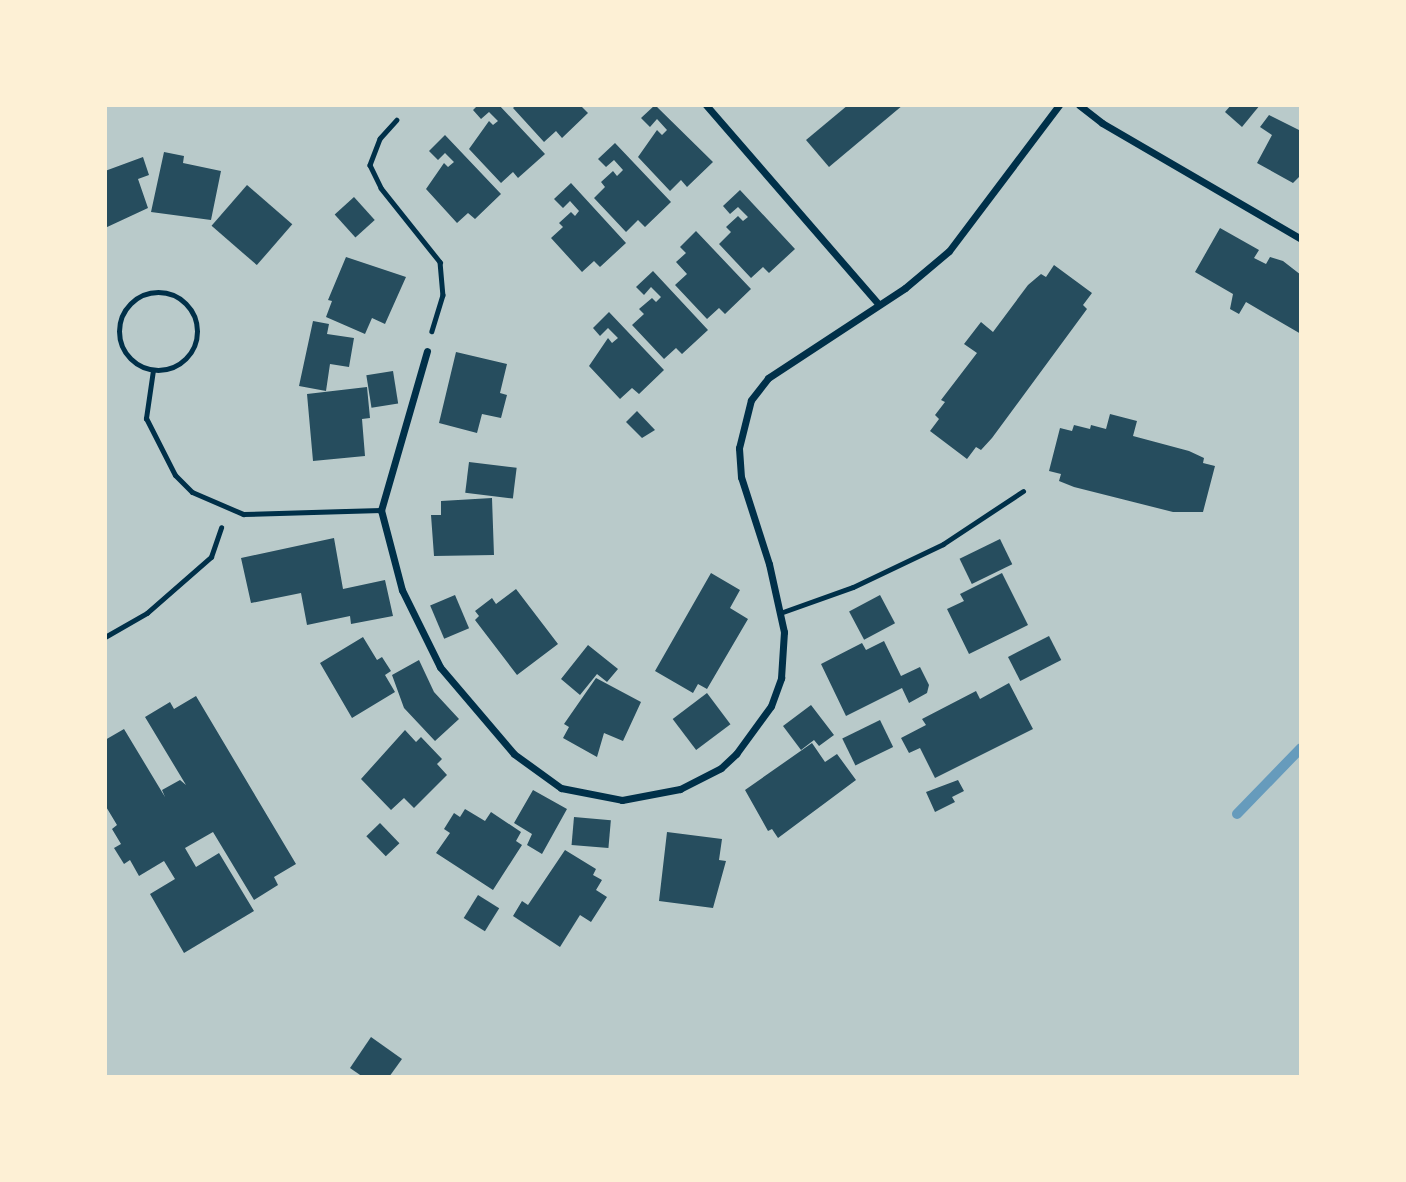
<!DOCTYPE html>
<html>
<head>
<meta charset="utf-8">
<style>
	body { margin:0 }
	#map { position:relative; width:1406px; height:1182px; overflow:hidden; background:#fdf0d5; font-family:"Alegreya Sans",sans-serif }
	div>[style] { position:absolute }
	.green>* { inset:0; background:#b9caca; transform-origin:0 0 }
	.stream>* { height:10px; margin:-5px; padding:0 5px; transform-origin:5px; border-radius:5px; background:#669bbc }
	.building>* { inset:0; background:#264d5e; transform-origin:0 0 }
	.path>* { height:4.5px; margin:-2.25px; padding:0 2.25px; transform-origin:2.25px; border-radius:2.25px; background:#003049 }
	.service>* { height:5px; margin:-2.5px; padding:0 2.5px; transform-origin:2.5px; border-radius:2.5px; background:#003049 }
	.service>.ring { margin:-2.5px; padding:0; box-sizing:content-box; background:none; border:5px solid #003049; border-radius:50% }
	.minor>* { height:7px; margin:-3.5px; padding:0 3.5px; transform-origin:3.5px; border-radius:3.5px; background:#003049 }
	span { translate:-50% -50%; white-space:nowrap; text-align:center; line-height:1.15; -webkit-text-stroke:7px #fdf0d5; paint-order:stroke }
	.frame { position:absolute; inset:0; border:107px solid #fdf0d5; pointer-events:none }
</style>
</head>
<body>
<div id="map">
	<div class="green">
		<i style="left:105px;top:105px;width:1196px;height:972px"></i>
	</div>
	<div class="stream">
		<i style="left:1237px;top:814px;width:92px;rotate:-45.9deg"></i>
	</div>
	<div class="building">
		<i style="clip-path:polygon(478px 105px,499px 105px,545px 154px,518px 178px,513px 172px,501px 183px,469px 149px,489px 121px,493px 125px,498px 121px,489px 112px,481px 119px,473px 110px)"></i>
		<i style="clip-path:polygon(516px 105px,580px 105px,588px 113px,562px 138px,556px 131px,544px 142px,513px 108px)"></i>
		<i style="clip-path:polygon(655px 105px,713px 162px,687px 187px,681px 180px,670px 191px,638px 157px,657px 130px,662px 135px,667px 130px,657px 119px,650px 127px,641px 118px)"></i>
		<i style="clip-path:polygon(848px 105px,903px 105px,829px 167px,806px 140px)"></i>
		<i style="clip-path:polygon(1231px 105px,1260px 105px,1242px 127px,1225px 112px)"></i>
		<i style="clip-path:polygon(1269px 115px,1301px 131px,1301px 175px,1293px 183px,1257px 163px,1272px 135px,1260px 127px)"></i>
		<i style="clip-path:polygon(445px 135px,501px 194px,475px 219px,468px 213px,457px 223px,426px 189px,444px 163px,448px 167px,454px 162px,445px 153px,438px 160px,429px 151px)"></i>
		<i style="clip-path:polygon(615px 143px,671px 202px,645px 227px,638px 220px,626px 232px,594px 198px,605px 187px,601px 182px,613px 171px,617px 176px,623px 170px,614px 160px,606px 167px,598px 159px)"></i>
		<i style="clip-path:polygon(164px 152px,184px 156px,183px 163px,221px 171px,211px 220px,151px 212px)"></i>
		<i style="clip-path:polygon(143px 157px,149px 175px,138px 179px,148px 208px,105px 228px,105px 171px)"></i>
		<i style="clip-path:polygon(571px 183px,626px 243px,600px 267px,594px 261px,582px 272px,551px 238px,563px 227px,559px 223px,571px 212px,575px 216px,579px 211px,570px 201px,563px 208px,554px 199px)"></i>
		<i style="left:247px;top:185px;width:60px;height:54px;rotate:41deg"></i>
		<i style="clip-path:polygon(740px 190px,795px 249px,769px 273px,763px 267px,751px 278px,719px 244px,731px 232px,726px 227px,738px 216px,743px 221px,748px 217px,738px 207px,730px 214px,723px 206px)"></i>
		<i style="left:354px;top:197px;width:31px;height:26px;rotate:48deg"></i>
		<i style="clip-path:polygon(1220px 228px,1259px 250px,1254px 258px,1266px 264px,1270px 257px,1283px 261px,1301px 275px,1301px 334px,1246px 302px,1239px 314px,1230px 309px,1233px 294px,1195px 272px)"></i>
		<i style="clip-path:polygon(696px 231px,751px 289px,725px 314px,719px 308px,707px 319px,675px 285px,687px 274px,676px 262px,686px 253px,680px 247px)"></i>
		<i style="clip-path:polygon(346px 257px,406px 277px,385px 324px,372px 318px,365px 334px,326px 317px,332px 301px,328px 300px)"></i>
		<i style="clip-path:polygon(1054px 265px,1092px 293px,1083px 305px,1087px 309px,992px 438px,981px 450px,976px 447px,967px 459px,930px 431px,939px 419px,935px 415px,945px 402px,941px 400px,977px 353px,964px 344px,981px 322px,993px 332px,1028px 285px,1041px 274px,1046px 277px)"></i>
		<i style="clip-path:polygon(653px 271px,708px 330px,682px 354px,676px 348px,664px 359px,632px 325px,644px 314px,639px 309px,652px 298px,656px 302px,661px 297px,651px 287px,644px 295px,636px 287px)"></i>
		<i style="clip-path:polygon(609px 312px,664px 370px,639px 394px,632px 388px,620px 399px,589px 366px,608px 338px,612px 343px,618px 338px,608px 328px,600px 336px,593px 328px)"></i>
		<i style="clip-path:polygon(313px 321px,329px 324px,327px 334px,354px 338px,349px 367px,330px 364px,326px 391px,299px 386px)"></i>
		<i style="clip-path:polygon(456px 352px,507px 364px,500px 393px,507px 395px,501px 418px,482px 414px,477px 433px,439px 423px)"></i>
		<i style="left:393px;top:371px;width:33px;height:27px;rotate:81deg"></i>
		<i style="clip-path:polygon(367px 387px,370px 418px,362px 419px,365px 456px,313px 461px,307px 394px)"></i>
		<i style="clip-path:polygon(637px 411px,655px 430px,642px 438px,626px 422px)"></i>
		<i style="clip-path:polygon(1110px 414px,1137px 421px,1133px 436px,1189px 451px,1204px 458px,1203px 463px,1215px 466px,1203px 512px,1173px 512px,1074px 487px,1059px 481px,1061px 474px,1049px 471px,1060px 428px,1072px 431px,1074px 425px,1090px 429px,1091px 425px,1106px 429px)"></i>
		<i style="left:469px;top:462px;width:48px;height:31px;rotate:7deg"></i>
		<i style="clip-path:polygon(492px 498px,494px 555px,434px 556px,431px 515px,441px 515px,441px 501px)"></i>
		<i style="clip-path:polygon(334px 538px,343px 589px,385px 580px,393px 616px,351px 624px,350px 616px,307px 625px,301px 593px,251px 603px,241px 558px)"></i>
		<i style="left:1000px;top:539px;width:28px;height:45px;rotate:64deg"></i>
		<i style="clip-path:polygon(711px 573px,740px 590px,730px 608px,748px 619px,707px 689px,698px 684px,693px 693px,655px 671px)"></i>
		<i style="clip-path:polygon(1002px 573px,1028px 625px,969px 654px,947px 609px,964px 601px,960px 594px)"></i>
		<i style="clip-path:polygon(516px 589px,558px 644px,517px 675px,475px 620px,479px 616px,475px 611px,492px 598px,496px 604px)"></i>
		<i style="left:455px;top:595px;width:36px;height:27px;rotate:67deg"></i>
		<i style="left:880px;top:595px;width:32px;height:35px;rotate:62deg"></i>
		<i style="left:1049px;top:636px;width:27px;height:46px;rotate:63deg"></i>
		<i style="clip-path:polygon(363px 637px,377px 660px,382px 657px,391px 671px,385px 675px,395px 692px,352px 718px,320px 663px)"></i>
		<i style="clip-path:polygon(884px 641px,901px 676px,920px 667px,929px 685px,927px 693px,909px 703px,902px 688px,846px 716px,821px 664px,862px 643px,866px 650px)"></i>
		<i style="clip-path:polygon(588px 645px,618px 669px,607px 682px,597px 674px,580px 695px,561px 679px)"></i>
		<i style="clip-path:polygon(419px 660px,434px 692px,459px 719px,435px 741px,404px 708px,392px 675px)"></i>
		<i style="clip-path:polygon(596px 678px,641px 702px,623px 741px,604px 733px,597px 757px,563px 738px,569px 727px,564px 724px)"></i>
		<i style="clip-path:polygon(1009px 683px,1033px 729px,935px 778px,920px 748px,909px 753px,901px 738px,926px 725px,922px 719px,976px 691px,980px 699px)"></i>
		<i style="left:707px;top:693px;width:39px;height:43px;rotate:53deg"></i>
		<i style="clip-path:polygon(196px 696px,296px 864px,274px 877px,278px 885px,254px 900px,213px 832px,185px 848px,196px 867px,219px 853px,254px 911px,184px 953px,150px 894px,175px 879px,164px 861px,139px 876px,130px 860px,124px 864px,114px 848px,121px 844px,112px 829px,117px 825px,105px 805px,105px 740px,124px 729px,165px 797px,162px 790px,180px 780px,186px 785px,145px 717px,170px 702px,174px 709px)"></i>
		<i style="clip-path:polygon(811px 705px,834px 735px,819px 746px,814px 740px,801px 750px,783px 726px)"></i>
		<i style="left:880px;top:720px;width:30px;height:42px;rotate:64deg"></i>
		<i style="clip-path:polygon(405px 730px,416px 742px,421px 737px,442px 759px,437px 764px,447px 775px,414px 808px,404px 798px,391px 810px,361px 779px)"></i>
		<i style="clip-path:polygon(812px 743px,825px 762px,837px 754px,856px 780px,778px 838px,772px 829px,768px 831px,745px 790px)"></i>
		<i style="clip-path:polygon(958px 780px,964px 791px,952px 797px,955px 802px,935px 812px,926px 792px)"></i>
		<i style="clip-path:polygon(533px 790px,567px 809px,542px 854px,527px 845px,532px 834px,514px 823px)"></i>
		<i style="clip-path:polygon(465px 809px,485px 821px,491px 812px,521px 832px,516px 841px,522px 845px,493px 890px,436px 853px,450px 833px,444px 829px,454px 813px,460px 817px)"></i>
		<i style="left:574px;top:817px;width:37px;height:28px;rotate:5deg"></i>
		<i style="left:380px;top:823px;width:28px;height:19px;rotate:46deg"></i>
		<i style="clip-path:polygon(667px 832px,722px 839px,719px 860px,726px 861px,713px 908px,659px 901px)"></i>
		<i style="clip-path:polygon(565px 850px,596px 869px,593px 875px,602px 880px,596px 890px,607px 897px,591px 922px,580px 915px,560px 947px,513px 916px,522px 901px,528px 905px)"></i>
		<i style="left:478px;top:895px;width:25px;height:27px;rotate:32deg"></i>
		<i style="clip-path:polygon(371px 1037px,402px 1059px,389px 1077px,363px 1077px,350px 1068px)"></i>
	</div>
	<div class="path">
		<i style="left:397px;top:120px;width:25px;rotate:132deg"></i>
		<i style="left:380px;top:139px;width:28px;rotate:111deg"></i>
		<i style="left:370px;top:165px;width:25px;rotate:64deg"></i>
		<i style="left:381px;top:188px;width:95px;rotate:51.4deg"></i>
		<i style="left:440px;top:262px;width:33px;rotate:85deg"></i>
		<i style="left:443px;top:295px;width:38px;rotate:107deg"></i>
		<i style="left:105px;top:637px;width:48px;rotate:-29.7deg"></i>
		<i style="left:147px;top:613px;width:85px;rotate:-41.2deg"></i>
		<i style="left:211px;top:557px;width:31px;rotate:-71deg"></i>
	</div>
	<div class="service">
		<i class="ring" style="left:119px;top:292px;width:73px;height:73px"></i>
		<i style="left:153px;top:370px;width:49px;rotate:98.3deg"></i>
		<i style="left:146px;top:418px;width:64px;rotate:63deg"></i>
		<i style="left:175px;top:475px;width:24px;rotate:45deg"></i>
		<i style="left:192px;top:492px;width:56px;rotate:23.3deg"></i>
		<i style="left:243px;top:514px;width:138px;rotate:-1.7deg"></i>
		<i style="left:780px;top:613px;width:77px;rotate:-19.6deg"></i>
		<i style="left:853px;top:587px;width:100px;rotate:-25.5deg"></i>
		<i style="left:943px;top:544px;width:96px;rotate:-33.5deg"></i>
	</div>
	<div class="minor">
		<i style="left:706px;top:105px;width:264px;rotate:49.1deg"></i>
		<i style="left:1079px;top:105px;width:29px;rotate:38deg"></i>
		<i style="left:1102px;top:123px;width:230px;rotate:30.2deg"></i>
		<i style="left:427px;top:351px;width:166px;rotate:106.1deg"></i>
		<i style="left:381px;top:510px;width:83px;rotate:75.3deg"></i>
		<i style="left:402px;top:590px;width:86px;rotate:63.7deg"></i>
		<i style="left:440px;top:667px;width:114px;rotate:49.6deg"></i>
		<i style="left:514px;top:754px;width:58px;rotate:35.9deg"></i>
		<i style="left:561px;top:788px;width:62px;rotate:11.1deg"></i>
		<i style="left:622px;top:800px;width:59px;rotate:-10.7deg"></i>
		<i style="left:680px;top:789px;width:46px;rotate:-27.1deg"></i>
		<i style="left:721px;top:768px;width:21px;rotate:-43deg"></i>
		<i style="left:736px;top:754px;width:59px;rotate:-53.9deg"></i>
		<i style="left:771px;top:706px;width:30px;rotate:-70deg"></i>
		<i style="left:781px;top:678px;width:46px;rotate:-86.3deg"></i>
		<i style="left:784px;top:632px;width:70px;rotate:-102.4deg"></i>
		<i style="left:769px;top:564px;width:91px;rotate:-107.8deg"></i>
		<i style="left:741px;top:477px;width:29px;rotate:-94deg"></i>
		<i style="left:739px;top:448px;width:49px;rotate:-76deg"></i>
		<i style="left:751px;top:400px;width:28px;rotate:-52deg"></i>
		<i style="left:768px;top:378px;width:164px;rotate:-33.3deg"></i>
		<i style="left:905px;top:288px;width:57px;rotate:-40.1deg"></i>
		<i style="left:949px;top:251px;width:183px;rotate:-53deg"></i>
	</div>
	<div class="frame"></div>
</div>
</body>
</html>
